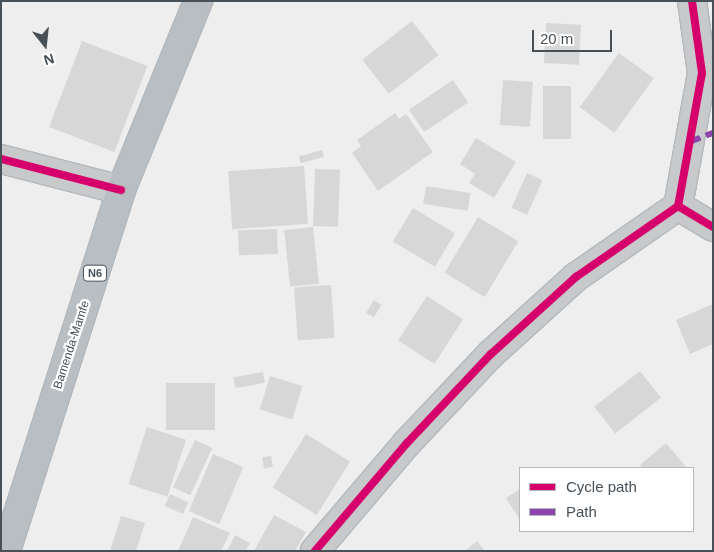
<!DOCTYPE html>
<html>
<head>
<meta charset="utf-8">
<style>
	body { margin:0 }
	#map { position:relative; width:714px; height:552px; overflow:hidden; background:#eee; font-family:Helvetica,sans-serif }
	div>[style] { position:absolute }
	.building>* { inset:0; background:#d7d7d8; transform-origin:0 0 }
	.roads { filter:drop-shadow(1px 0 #b3b8bc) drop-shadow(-1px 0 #b3b8bc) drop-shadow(0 1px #b3b8bc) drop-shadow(0 -1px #b3b8bc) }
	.minor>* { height:28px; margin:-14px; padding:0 14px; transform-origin:14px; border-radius:14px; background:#c8c9cb }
	.highway>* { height:28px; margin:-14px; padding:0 14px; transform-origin:14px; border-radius:14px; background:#b9bec2 }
	.quiet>* { height:6px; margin-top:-3px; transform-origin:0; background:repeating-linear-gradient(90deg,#8e44ad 0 12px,transparent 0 18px) }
	.cycleway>* { height:8px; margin:-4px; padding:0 4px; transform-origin:4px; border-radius:4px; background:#d6006c }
	span { translate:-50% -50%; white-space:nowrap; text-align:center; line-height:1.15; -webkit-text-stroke:4.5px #fff; paint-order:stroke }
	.shield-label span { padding:1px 4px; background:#fff; border:1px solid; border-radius:4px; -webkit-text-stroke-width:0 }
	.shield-label { font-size:11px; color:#475057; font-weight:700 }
	.street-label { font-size:12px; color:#475057 }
	.frame { position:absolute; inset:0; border:2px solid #475057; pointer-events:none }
	.legend { position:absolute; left:519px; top:467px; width:175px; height:65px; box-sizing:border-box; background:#fff; border:1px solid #b5b9bc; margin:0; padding:6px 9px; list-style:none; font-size:15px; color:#475057 }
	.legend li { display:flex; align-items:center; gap:10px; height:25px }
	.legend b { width:25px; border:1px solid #b5b9bc }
	.north { position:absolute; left:20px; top:20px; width:50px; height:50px; -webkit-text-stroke:4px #fff; paint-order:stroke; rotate:164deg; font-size:14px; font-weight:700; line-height:20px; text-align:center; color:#475057 }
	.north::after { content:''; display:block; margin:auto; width:18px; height:22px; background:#475057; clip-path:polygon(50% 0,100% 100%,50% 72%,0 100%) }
	.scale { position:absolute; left:532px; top:30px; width:80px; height:22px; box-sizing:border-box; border:2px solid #475057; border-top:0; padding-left:6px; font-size:15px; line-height:18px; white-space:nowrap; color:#475057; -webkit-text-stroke:4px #fff; paint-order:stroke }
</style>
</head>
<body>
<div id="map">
	<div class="building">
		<i style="left:412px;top:21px;width:43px;height:63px;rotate:52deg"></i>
		<i style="left:546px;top:23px;width:35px;height:40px;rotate:3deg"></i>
		<i style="left:82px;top:41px;width:70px;height:92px;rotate:21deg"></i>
		<i style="left:619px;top:53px;width:43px;height:67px;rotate:36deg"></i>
		<i style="left:453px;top:80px;width:27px;height:53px;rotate:56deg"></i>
		<i style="left:503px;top:80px;width:30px;height:45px;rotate:4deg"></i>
		<i style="left:543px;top:86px;width:28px;height:53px"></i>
		<i style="clip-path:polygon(395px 113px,399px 119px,406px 114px,433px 152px,378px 191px,352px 153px,361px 146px,357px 140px)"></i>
		<i style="clip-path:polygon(476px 138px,516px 162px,494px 198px,469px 183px,475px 174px,460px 164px)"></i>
		<i style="left:322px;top:150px;width:7px;height:24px;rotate:74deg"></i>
		<i style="left:304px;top:166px;width:58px;height:76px;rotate:86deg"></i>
		<i style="left:315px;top:169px;width:25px;height:57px;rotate:2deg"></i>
		<i style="left:527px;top:173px;width:17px;height:38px;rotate:24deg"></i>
		<i style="left:426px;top:186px;width:45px;height:18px;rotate:9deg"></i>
		<i style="left:413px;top:208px;width:49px;height:39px;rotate:31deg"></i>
		<i style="left:478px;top:217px;width:47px;height:65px;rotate:31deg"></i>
		<i style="left:313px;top:227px;width:57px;height:29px;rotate:84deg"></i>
		<i style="left:277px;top:229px;width:25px;height:39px;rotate:88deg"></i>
		<i style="left:331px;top:285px;width:53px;height:37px;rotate:86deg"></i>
		<i style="left:427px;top:296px;width:43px;height:53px;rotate:33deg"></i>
		<i style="left:374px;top:300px;width:9px;height:15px;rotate:32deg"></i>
		<i style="clip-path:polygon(713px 304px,713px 344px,690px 354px,676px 320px)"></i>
		<i style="left:640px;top:371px;width:34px;height:58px;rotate:52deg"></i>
		<i style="left:263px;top:372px;width:11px;height:30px;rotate:80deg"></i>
		<i style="left:270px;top:376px;width:34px;height:35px;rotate:17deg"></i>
		<i style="left:166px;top:383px;width:49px;height:47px"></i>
		<i style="left:147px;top:427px;width:41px;height:60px;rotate:18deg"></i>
		<i style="left:306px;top:434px;width:52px;height:63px;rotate:32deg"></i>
		<i style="left:195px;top:440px;width:19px;height:52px;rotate:25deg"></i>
		<i style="clip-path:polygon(666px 443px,687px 468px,643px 468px,640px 465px)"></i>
		<i style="left:213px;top:454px;width:33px;height:62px;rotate:23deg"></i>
		<i style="left:271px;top:456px;width:11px;height:9px;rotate:80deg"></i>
		<i style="clip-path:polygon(520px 489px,520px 520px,506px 498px)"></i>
		<i style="left:170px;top:494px;width:20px;height:13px;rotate:24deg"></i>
		<i style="clip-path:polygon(274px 515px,306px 532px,295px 551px,254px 551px)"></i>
		<i style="clip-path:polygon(121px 516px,145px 523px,136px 551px,110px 551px)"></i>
		<i style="clip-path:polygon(193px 517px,230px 533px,221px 551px,178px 551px)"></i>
		<i style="clip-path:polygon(235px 535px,250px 543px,246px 551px,227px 551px)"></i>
		<i style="clip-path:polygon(477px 541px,485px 551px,465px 551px)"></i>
	</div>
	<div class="roads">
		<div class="minor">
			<i style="left:692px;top:1px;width:73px;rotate:82.1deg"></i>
			<i style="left:702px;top:73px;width:135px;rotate:100.2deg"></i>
			<i style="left:678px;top:206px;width:41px;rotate:31deg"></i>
			<i style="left:1px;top:159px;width:124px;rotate:14.5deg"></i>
			<i style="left:315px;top:551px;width:142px;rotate:-49.6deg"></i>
			<i style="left:407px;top:443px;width:122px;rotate:-46.7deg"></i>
			<i style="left:491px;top:354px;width:115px;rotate:-42.2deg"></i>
			<i style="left:576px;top:277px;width:124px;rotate:-34.8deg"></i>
		</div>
		<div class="highway">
			<i style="left:6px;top:551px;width:379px;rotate:-72.3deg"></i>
			<i style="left:121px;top:190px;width:204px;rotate:-67.8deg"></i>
		</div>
	</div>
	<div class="quiet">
		<i style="left:689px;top:142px;width:26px;rotate:-21deg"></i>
	</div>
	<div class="cycleway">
		<i style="left:692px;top:1px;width:73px;rotate:82.1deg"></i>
		<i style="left:702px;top:73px;width:135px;rotate:100.2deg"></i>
		<i style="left:678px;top:206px;width:41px;rotate:31deg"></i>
		<i style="left:1px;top:159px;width:124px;rotate:14.5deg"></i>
		<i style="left:315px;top:551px;width:142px;rotate:-49.6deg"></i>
		<i style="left:407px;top:443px;width:122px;rotate:-46.7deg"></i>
		<i style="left:491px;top:354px;width:115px;rotate:-42.2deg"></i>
		<i style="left:576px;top:277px;width:124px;rotate:-34.8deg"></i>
	</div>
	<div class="shield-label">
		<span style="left:95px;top:273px">N6</span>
	</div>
	<div class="street-label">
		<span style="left:72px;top:345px;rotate:-72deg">Bamenda-Mamfe</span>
	</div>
	<div class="frame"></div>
	<ul class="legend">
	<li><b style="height:6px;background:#d6006c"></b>Cycle path</li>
	<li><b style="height:6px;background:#8e44ad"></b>Path</li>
	</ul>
	<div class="north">N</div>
	<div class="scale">20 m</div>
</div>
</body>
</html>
